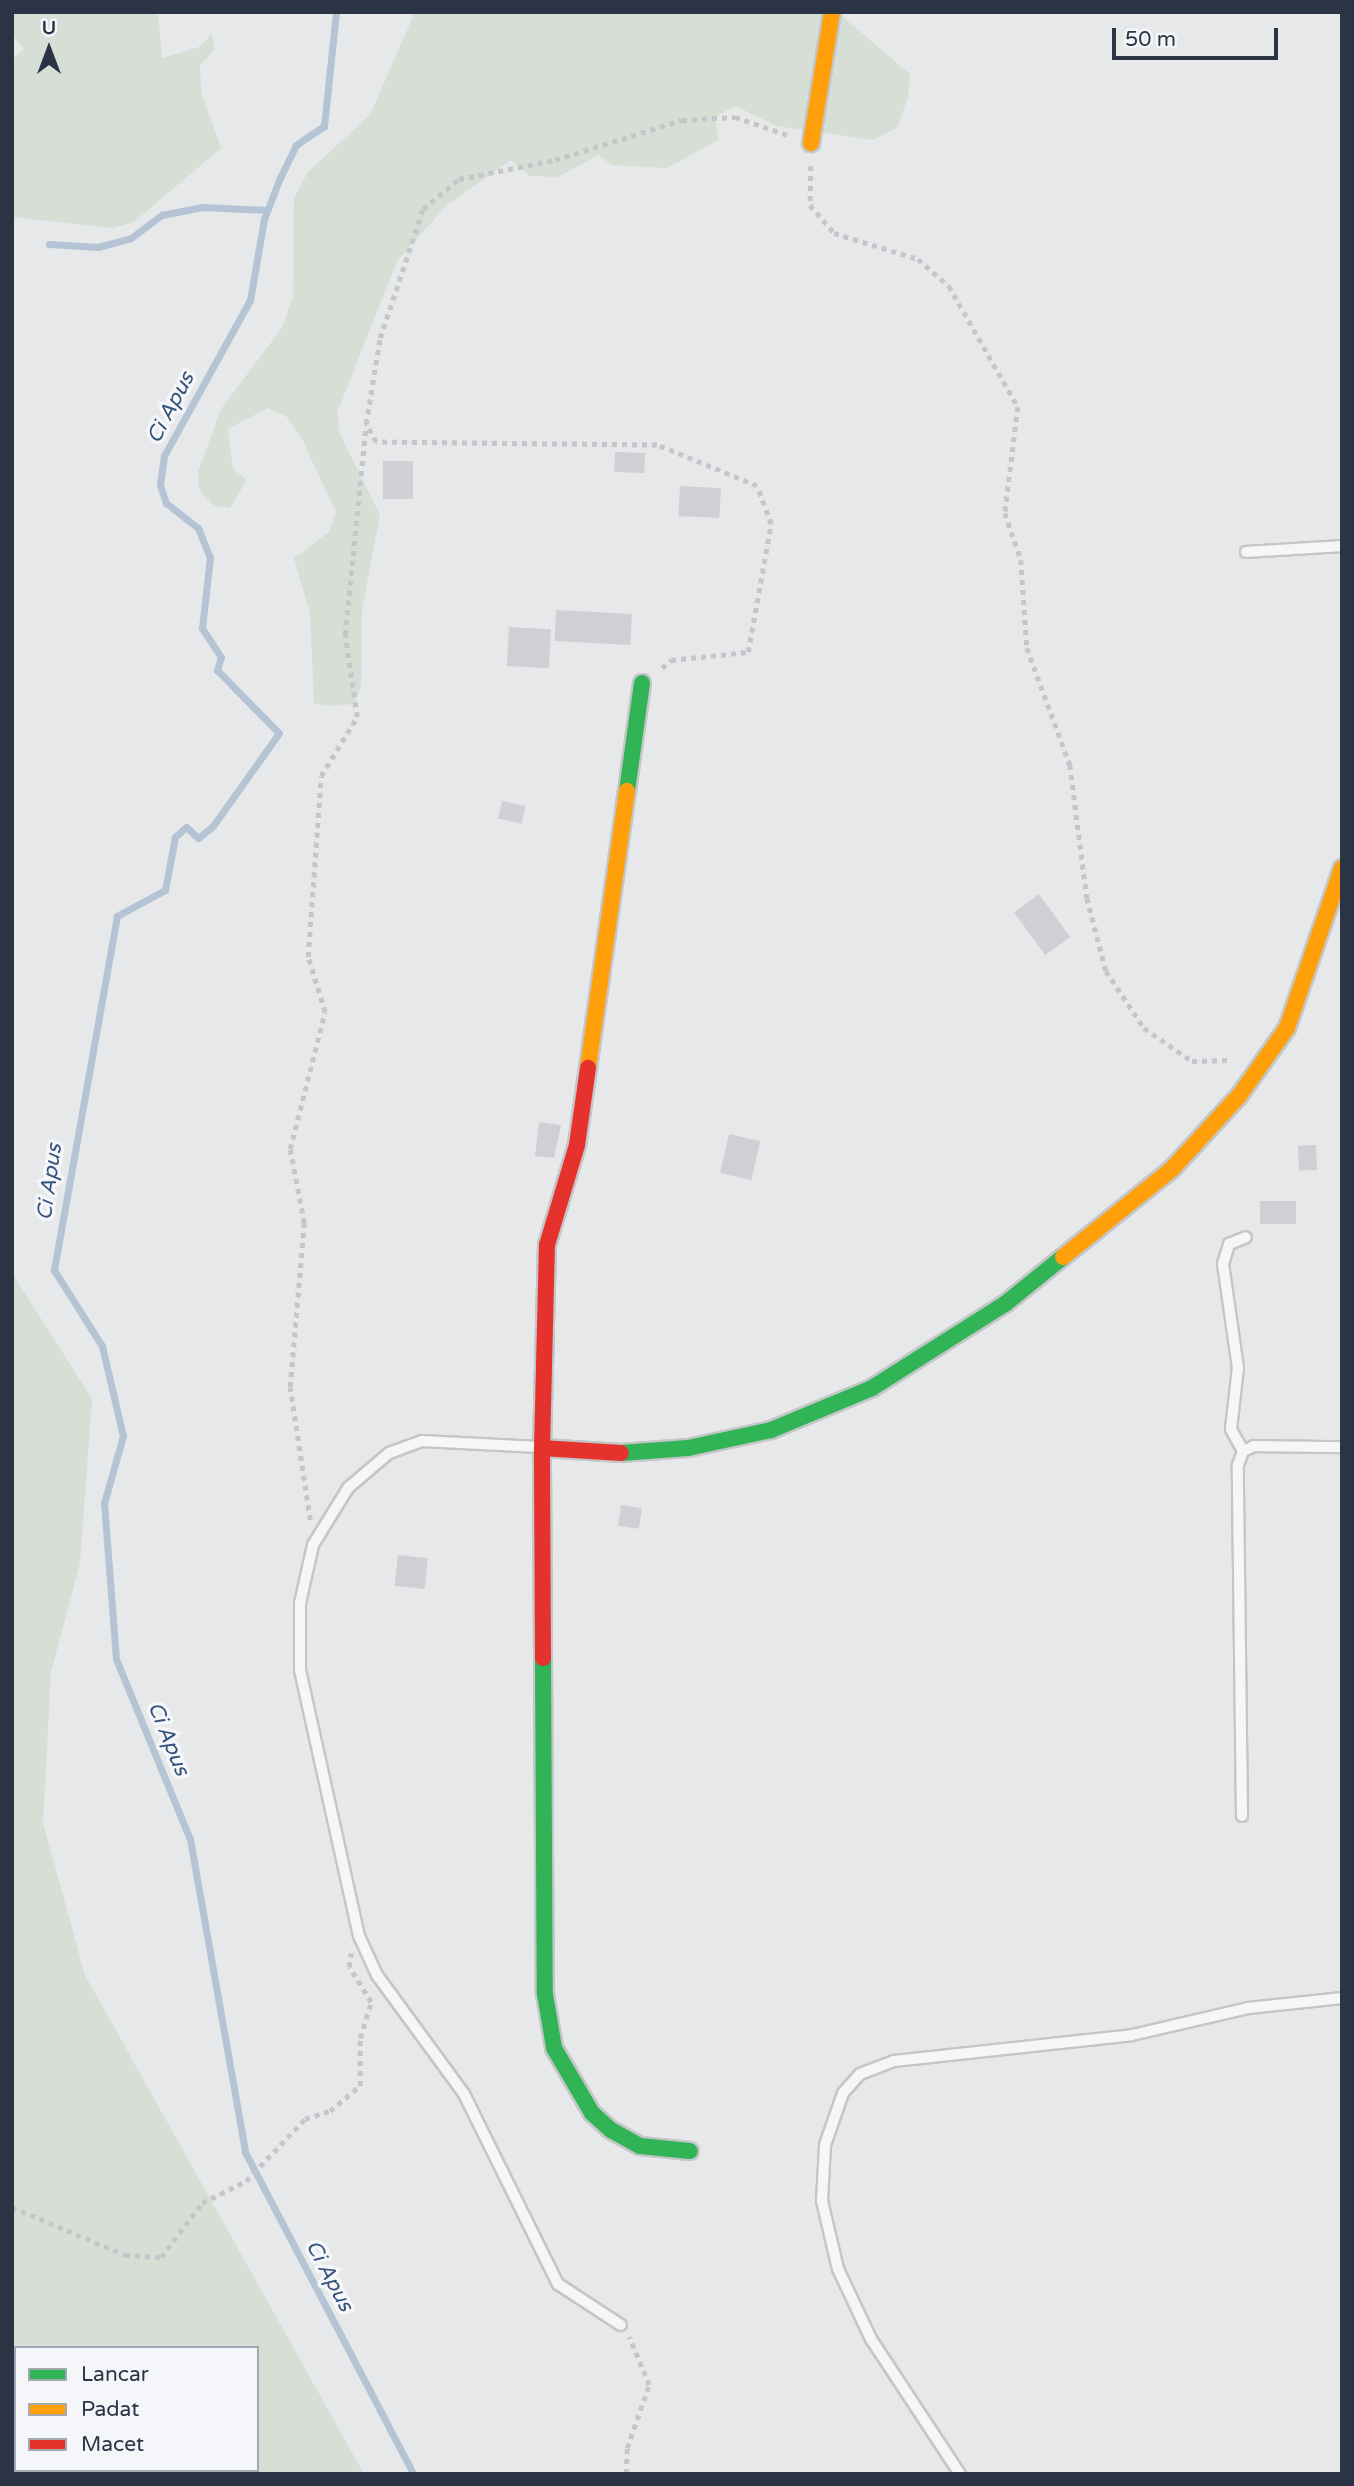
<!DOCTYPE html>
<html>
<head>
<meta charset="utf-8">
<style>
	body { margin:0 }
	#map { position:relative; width:1354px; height:2486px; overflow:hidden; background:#e6e8ea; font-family:"Varela Round",sans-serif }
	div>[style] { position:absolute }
	.green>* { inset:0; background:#d6ded6 }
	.stream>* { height:7px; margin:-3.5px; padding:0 3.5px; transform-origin:3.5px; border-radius:3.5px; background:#b4c4d5 }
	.building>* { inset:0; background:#ced0d3; transform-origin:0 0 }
	.path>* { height:4.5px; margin-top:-2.25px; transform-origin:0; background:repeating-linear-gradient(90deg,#c5c6ca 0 5px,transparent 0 10px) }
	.roads { filter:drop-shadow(2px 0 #c4c6c8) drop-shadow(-2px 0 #c4c6c8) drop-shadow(0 2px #c4c6c8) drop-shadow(0 -2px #c4c6c8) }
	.lane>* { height:10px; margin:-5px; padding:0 5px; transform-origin:5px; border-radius:5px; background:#f5f6f7 }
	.fast>* { height:16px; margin:-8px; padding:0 8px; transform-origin:8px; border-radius:8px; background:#30b455 }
	.slow>* { height:16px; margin:-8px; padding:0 8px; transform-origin:8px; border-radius:8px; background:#ff9f0a }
	.jam>* { height:16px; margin:-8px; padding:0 8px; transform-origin:8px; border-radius:8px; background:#e5322d }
	span { translate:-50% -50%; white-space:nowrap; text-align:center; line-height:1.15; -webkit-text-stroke:7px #f4f6f9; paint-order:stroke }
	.water-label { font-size:21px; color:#34527a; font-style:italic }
	.frame { position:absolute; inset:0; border:14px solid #2b3445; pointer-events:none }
	.legend { position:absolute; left:14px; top:2346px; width:245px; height:126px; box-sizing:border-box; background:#f4f6f9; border:2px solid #a4a8b1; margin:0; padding:9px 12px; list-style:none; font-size:21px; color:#2b3445 }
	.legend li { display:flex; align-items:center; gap:14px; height:35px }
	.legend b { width:35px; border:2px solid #a4a8b1 }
	.north { position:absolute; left:14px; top:14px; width:70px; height:70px; -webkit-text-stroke:5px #f4f6f9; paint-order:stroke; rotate:0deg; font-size:19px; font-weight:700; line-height:28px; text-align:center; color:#2b3445 }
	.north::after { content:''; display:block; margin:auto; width:24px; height:32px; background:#2b3445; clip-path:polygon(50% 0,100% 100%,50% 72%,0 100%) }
	.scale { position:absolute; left:1112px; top:28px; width:166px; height:32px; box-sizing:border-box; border:4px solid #2b3445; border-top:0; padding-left:9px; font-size:21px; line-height:24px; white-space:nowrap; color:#2b3445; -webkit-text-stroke:5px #f4f6f9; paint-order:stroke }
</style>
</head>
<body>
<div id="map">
	<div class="green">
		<i style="clip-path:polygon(12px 12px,158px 12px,162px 58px,199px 47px,212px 34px,214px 49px,200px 66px,201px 92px,221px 148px,134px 222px,113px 228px,12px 217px,12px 60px,24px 49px,12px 35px)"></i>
		<i style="clip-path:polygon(415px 12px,837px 12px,910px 74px,908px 97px,897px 128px,873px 140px,777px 126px,735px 106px,715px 117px,718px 140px,667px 168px,611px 165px,599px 155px,557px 177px,530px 176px,511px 160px,447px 205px,397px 261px,337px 413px,340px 434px,380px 515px,362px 610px,361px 686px,354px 704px,331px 706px,314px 703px,310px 613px,294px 558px,329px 532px,336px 512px,302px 439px,286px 416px,268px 408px,228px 429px,233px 469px,247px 480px,230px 508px,215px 506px,199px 490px,198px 472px,221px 409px,282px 328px,293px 296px,294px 198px,308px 172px,370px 115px)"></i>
		<i style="clip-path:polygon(evenodd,12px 1273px,92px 1399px,80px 1563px,51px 1672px,43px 1823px,85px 1975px,364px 2474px,12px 2474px,12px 1273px,16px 2348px,257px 2348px,257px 2470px,16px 2470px,16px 2348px)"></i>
	</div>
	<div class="stream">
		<i style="left:336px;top:12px;width:115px;rotate:96deg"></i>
		<i style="left:324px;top:126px;width:34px;rotate:146deg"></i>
		<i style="left:296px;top:145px;width:39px;rotate:116deg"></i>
		<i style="left:279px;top:180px;width:42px;rotate:111deg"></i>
		<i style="left:264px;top:219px;width:82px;rotate:99.8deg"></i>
		<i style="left:250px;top:300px;width:178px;rotate:118.9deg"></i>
		<i style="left:164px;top:456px;width:29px;rotate:98deg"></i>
		<i style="left:160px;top:485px;width:19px;rotate:72deg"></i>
		<i style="left:166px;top:503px;width:41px;rotate:38deg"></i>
		<i style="left:198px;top:528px;width:31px;rotate:68deg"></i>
		<i style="left:210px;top:557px;width:71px;rotate:96.4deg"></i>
		<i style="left:202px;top:628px;width:35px;rotate:57deg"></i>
		<i style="left:221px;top:657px;width:14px;rotate:107deg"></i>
		<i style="left:217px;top:670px;width:88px;rotate:45.5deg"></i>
		<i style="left:279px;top:733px;width:114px;rotate:125.4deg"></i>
		<i style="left:213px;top:826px;width:19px;rotate:141deg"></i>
		<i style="left:198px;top:838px;width:16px;rotate:-137deg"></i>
		<i style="left:186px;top:827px;width:15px;rotate:138deg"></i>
		<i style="left:175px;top:837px;width:54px;rotate:100.7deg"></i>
		<i style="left:165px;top:890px;width:55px;rotate:151.6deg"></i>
		<i style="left:117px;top:916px;width:360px;rotate:100.1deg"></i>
		<i style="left:54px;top:1270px;width:90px;rotate:57.7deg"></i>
		<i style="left:102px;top:1346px;width:92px;rotate:76.9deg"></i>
		<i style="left:123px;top:1436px;width:70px;rotate:105.8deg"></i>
		<i style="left:104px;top:1503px;width:156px;rotate:85.6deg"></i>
		<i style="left:116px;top:1659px;width:195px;rotate:67.7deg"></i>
		<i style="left:190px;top:1839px;width:318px;rotate:80deg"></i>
		<i style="left:245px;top:2152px;width:363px;rotate:62.4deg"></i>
		<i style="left:49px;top:244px;width:49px;rotate:3.5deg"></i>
		<i style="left:98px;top:247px;width:34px;rotate:-15deg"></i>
		<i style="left:131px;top:238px;width:39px;rotate:-37deg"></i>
		<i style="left:162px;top:215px;width:41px;rotate:-11.3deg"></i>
		<i style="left:202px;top:207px;width:65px;rotate:2.6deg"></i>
	</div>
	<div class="building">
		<i style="left:615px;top:452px;width:30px;height:20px;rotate:2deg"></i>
		<i style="left:383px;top:461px;width:30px;height:38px"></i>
		<i style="left:680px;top:486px;width:41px;height:30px;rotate:3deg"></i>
		<i style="left:556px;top:610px;width:76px;height:31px;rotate:3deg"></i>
		<i style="left:509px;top:627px;width:42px;height:39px;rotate:3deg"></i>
		<i style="left:502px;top:801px;width:24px;height:18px;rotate:12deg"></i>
		<i style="left:1039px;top:894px;width:53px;height:31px;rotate:54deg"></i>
		<i style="clip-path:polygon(539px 1122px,561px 1125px,554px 1158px,535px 1156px)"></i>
		<i style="left:729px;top:1134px;width:32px;height:40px;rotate:13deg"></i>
		<i style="left:1316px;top:1145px;width:25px;height:18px;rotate:88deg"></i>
		<i style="left:1260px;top:1201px;width:36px;height:23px"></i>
		<i style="left:621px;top:1505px;width:21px;height:21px;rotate:8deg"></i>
		<i style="left:398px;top:1555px;width:30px;height:31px;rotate:6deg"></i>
	</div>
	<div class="path">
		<i style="left:811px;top:166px;width:39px;rotate:91deg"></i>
		<i style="left:810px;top:205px;width:37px;rotate:49deg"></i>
		<i style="left:834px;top:233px;width:88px;rotate:17.2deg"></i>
		<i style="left:918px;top:259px;width:41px;rotate:41.1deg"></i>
		<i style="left:949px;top:286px;width:139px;rotate:60.3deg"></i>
		<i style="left:1018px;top:407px;width:107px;rotate:97deg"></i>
		<i style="left:1005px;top:513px;width:50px;rotate:71.2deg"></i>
		<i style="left:1021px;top:560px;width:88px;rotate:86.1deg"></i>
		<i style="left:1027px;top:648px;width:125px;rotate:69.8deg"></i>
		<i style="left:1070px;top:765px;width:134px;rotate:82.7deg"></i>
		<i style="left:1087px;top:898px;width:75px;rotate:75.4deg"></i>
		<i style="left:1106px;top:971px;width:69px;rotate:56.3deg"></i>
		<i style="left:1144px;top:1028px;width:58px;rotate:34.5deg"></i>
		<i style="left:1192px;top:1061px;width:40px;rotate:-1.4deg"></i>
		<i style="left:662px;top:668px;width:12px;rotate:-42deg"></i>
		<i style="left:671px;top:660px;width:77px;rotate:-5.9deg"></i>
		<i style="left:748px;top:652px;width:130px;rotate:-79.8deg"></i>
		<i style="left:771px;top:524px;width:40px;rotate:-110.2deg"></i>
		<i style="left:757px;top:486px;width:108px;rotate:-157.7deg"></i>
		<i style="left:657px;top:445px;width:281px;rotate:-179.4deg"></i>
		<i style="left:376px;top:442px;width:21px;rotate:-119deg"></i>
		<i style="left:366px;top:424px;width:87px;rotate:-80.8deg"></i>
		<i style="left:380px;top:338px;width:136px;rotate:-71.6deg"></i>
		<i style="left:423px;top:209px;width:47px;rotate:-39.8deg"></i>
		<i style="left:459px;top:179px;width:98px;rotate:-11.2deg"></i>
		<i style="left:555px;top:160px;width:133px;rotate:-17.5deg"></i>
		<i style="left:682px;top:120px;width:53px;rotate:-3.2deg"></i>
		<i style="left:735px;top:117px;width:56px;rotate:18.8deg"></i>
		<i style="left:310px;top:1520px;width:134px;rotate:-98.6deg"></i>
		<i style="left:290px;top:1387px;width:165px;rotate:-85.1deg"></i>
		<i style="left:304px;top:1223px;width:75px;rotate:-100.7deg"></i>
		<i style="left:290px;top:1149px;width:141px;rotate:-75.7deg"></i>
		<i style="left:325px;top:1012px;width:58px;rotate:-107.2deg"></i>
		<i style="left:308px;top:957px;width:181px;rotate:-85.9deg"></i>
		<i style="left:321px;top:776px;width:69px;rotate:-58.6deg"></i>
		<i style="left:357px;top:717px;width:83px;rotate:-98.3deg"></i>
		<i style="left:345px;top:635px;width:211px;rotate:-84.3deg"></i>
		<i style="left:12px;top:2207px;width:123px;rotate:23deg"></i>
		<i style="left:125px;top:2255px;width:36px;rotate:3deg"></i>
		<i style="left:161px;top:2257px;width:68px;rotate:-52.8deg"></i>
		<i style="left:202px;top:2203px;width:49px;rotate:-26.6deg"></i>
		<i style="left:246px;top:2181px;width:86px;rotate:-46.4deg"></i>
		<i style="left:305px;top:2119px;width:26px;rotate:-18deg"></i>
		<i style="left:330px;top:2111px;width:39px;rotate:-40deg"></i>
		<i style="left:360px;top:2086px;width:48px;rotate:-90deg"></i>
		<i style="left:360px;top:2038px;width:38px;rotate:-73deg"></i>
		<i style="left:371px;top:2002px;width:41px;rotate:-122.2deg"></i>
		<i style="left:349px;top:1967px;width:14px;rotate:-82deg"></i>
		<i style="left:626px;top:2474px;width:26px;rotate:-88deg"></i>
		<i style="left:627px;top:2448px;width:67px;rotate:-70.8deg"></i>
		<i style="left:649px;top:2385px;width:52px;rotate:-112.6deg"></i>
	</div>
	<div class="roads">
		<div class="lane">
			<i style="left:1246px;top:552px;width:96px;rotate:-3.6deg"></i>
			<i style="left:539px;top:1447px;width:117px;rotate:-177.1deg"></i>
			<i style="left:422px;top:1441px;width:35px;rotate:160deg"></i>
			<i style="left:389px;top:1453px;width:54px;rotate:139.5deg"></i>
			<i style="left:348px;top:1488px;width:67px;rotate:121.6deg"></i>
			<i style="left:313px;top:1545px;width:59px;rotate:102.6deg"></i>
			<i style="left:300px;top:1603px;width:67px;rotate:90deg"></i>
			<i style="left:300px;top:1670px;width:272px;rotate:77.5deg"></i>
			<i style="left:359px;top:1936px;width:43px;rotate:65.2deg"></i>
			<i style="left:377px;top:1975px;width:147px;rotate:53.8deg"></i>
			<i style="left:464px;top:2094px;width:212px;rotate:63.7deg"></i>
			<i style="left:558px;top:2284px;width:75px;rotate:33.1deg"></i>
			<i style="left:1243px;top:1451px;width:25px;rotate:-119deg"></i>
			<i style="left:1231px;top:1429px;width:61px;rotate:-83.5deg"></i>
			<i style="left:1238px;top:1368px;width:105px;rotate:-98.2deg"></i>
			<i style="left:1223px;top:1264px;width:21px;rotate:-73deg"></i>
			<i style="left:1229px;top:1244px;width:18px;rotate:-22deg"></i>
			<i style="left:1242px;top:1816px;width:351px;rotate:-90.7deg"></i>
			<i style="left:1238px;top:1465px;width:15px;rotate:-70deg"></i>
			<i style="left:1243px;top:1451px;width:12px;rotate:-24deg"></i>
			<i style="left:1254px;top:1446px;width:88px;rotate:0.7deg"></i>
			<i style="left:960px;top:2474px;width:162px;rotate:-123.4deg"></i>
			<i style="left:871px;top:2339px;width:77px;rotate:-115.2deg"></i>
			<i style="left:838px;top:2269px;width:70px;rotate:-103.2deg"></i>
			<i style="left:822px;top:2201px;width:56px;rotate:-86.9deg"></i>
			<i style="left:825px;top:2145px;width:55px;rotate:-70.9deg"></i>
			<i style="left:843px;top:2093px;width:25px;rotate:-48deg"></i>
			<i style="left:860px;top:2074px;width:36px;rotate:-21deg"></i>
			<i style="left:894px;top:2061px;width:239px;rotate:-6.2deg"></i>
			<i style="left:1132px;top:2035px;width:119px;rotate:-13.1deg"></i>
			<i style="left:1248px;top:2008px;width:95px;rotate:-6.1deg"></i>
		</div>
		<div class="fast">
			<i style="left:627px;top:791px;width:109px;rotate:-82.1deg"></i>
			<i style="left:621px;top:1453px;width:67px;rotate:-4.3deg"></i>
			<i style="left:688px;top:1448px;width:85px;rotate:-12.2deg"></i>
			<i style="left:771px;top:1430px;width:109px;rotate:-22.6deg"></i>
			<i style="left:872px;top:1388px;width:157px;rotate:-32.3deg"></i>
			<i style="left:1005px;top:1304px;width:75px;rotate:-39deg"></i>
			<i style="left:543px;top:1658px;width:336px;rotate:89.7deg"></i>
			<i style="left:545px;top:1994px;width:55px;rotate:80.5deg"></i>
			<i style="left:554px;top:2048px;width:75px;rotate:59.7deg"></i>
			<i style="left:592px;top:2113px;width:25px;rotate:42deg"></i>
			<i style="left:611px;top:2130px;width:33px;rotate:29deg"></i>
			<i style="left:640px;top:2146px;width:50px;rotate:5.7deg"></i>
		</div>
		<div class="slow">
			<i style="left:811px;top:143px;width:133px;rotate:-80.9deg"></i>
			<i style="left:588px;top:1068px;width:280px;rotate:-82deg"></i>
			<i style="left:1063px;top:1257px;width:140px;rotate:-38.9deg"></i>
			<i style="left:1172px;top:1169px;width:99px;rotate:-47.5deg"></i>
			<i style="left:1239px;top:1096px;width:83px;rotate:-54.8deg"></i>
			<i style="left:1287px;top:1028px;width:169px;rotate:-71deg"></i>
		</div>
		<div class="jam">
			<i style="left:542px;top:1448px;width:203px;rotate:-88.6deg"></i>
			<i style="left:547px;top:1245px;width:104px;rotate:-73.3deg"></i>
			<i style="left:577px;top:1145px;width:78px;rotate:-81.9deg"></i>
			<i style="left:543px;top:1658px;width:210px;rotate:-90.3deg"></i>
			<i style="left:542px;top:1448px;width:79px;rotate:3.6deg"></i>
		</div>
	</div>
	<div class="water-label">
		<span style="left:171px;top:408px;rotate:-62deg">Ci Apus</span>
		<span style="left:50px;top:1182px;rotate:-82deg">Ci Apus</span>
		<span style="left:168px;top:1739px;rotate:68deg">Ci Apus</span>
		<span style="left:329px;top:2276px;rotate:62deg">Ci Apus</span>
	</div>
	<div class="frame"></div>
	<ul class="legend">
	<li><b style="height:9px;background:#30b455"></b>Lancar</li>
	<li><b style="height:9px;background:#ff9f0a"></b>Padat</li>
	<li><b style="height:9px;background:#e5322d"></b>Macet</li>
	</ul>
	<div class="north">U</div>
	<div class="scale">50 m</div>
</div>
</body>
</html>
